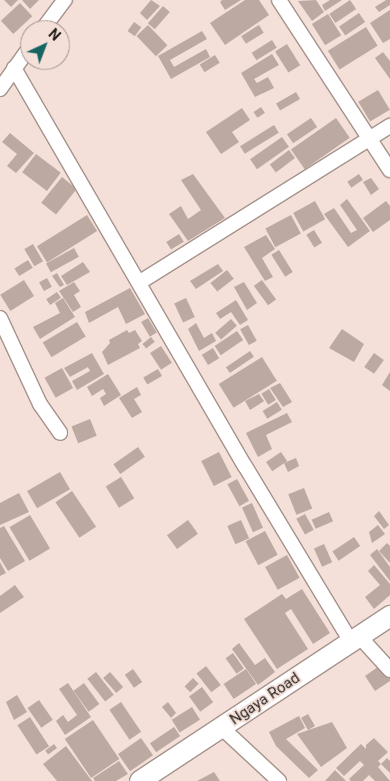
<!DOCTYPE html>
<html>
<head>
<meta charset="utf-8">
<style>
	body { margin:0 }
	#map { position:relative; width:390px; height:781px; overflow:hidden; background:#f4e0d9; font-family:Roboto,sans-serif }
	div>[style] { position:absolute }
	.building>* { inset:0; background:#bba9a2; transform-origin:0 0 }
	.roads { filter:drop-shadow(1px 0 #a5938c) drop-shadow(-1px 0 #a5938c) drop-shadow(0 1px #a5938c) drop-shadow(0 -1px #a5938c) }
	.street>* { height:14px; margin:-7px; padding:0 7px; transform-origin:7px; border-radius:7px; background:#fff }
	.secondary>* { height:20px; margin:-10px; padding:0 10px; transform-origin:10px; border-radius:10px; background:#fff }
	span { translate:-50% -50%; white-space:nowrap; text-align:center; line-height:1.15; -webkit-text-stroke:4px #f4e0d9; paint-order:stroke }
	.street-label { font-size:15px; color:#251f1c }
	.north { position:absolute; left:20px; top:20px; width:50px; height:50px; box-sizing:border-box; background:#f4e0d9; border:1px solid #a1938d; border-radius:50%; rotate:43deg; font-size:14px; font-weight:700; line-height:20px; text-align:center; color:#251f1c }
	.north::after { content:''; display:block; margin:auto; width:18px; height:22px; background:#166562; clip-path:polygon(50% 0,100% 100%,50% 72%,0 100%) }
</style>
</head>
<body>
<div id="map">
	<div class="building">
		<i style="clip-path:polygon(4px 0,18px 0,11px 7px)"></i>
		<i style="clip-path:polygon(22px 0,39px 0,30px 9px)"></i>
		<i style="clip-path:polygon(151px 0,160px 6px,147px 20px,140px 13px)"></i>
		<i style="clip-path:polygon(222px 0,241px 0,225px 10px,220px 2px)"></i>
		<i style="clip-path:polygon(245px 0,259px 0,269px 15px,225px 45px,210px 23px)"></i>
		<i style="clip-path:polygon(316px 0,324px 12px,312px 21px,298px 1px)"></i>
		<i style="clip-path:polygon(330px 0,342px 0,325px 11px,322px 5px)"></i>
		<i style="left:350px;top:0;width:11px;height:25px;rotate:56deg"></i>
		<i style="clip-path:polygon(386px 0,390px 0,390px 5px,379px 12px,375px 7px)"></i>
		<i style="left:20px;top:3px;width:18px;height:26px;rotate:47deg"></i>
		<i style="left:163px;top:6px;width:9px;height:23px;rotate:41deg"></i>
		<i style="clip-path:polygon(390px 10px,390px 39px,383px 43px,370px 23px)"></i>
		<i style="left:359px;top:13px;width:11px;height:24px;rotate:56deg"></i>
		<i style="left:328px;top:14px;width:25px;height:19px;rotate:58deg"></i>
		<i style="left:134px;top:22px;width:9px;height:11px;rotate:36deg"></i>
		<i style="left:148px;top:25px;width:28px;height:16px;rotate:46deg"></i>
		<i style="left:259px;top:25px;width:9px;height:21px;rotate:58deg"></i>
		<i style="left:366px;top:27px;width:22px;height:45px;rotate:58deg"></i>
		<i style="clip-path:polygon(202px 31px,207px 39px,170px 60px,174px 67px,206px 49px,210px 57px,171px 79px,158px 56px)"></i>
		<i style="left:272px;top:40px;width:9px;height:24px;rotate:58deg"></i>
		<i style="left:287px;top:44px;width:25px;height:14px;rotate:58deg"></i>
		<i style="clip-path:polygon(383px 52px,390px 61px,390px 79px,375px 58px)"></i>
		<i style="clip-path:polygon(272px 54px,279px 65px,254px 79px,257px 83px,268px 77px,274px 88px,255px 97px,241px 73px)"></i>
		<i style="left:215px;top:55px;width:9px;height:18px;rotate:58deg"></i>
		<i style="left:378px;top:90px;width:23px;height:23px;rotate:59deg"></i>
		<i style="left:296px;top:92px;width:8px;height:23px;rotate:60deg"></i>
		<i style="left:261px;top:107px;width:7px;height:9px;rotate:56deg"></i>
		<i style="clip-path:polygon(242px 108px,250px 120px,232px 132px,239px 142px,221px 154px,206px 132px)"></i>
		<i style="left:311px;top:118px;width:11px;height:29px;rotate:56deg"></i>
		<i style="left:336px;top:118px;width:24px;height:55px;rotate:55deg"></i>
		<i style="left:274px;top:125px;width:9px;height:40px;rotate:58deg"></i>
		<i style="clip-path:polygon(10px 133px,34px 153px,16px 173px,7px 166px,17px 154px,2px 142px)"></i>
		<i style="left:282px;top:137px;width:12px;height:39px;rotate:55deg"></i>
		<i style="left:289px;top:150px;width:10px;height:24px;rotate:53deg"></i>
		<i style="left:36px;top:154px;width:31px;height:23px;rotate:37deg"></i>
		<i style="clip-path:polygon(193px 174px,225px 218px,188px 241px,169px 214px,181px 206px,188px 219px,201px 210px,181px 180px)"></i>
		<i style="left:359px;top:174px;width:7px;height:14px;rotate:56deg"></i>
		<i style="left:62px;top:177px;width:19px;height:33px;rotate:39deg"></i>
		<i style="clip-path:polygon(371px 178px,379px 189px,371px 195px,363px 182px)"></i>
		<i style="clip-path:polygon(347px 199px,370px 231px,348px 247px,324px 214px,334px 208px,351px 233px,357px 230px,340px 205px)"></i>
		<i style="left:315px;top:201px;width:21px;height:25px;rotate:61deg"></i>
		<i style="clip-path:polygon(386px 201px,390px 206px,390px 220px,373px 232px,363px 218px)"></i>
		<i style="left:87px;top:215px;width:19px;height:59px;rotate:58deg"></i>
		<i style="left:291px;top:215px;width:21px;height:29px;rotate:62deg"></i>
		<i style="left:314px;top:230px;width:15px;height:9px;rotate:58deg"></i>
		<i style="left:179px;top:234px;width:9px;height:15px;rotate:58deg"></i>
		<i style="clip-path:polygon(266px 235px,275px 249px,262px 258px,273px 277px,265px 281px,244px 247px)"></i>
		<i style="left:33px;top:244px;width:20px;height:10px;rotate:60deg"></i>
		<i style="left:74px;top:248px;width:10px;height:32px;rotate:61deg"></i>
		<i style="left:279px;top:250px;width:26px;height:9px;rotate:58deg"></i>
		<i style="left:28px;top:260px;width:9px;height:16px;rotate:58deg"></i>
		<i style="clip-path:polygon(83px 262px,90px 272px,67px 285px,61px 276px)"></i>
		<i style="clip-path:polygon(218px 264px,223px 271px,196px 289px,190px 281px)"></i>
		<i style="left:227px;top:270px;width:11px;height:21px;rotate:52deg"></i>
		<i style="clip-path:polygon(57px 273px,64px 285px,60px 287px,52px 276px)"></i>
		<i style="left:47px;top:278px;width:10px;height:9px;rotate:61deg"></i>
		<i style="left:24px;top:280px;width:19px;height:28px;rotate:58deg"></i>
		<i style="left:262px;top:280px;width:24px;height:10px;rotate:54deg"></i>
		<i style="clip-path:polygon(74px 282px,80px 291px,74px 295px,81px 307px,73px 312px,59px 291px)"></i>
		<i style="clip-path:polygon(244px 282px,257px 303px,247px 310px,234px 287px)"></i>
		<i style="clip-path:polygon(130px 288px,145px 314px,126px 324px,118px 307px,89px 323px,85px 312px)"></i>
		<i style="left:57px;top:292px;width:7px;height:13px;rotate:56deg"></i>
		<i style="clip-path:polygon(63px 298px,75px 317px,40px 339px,33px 327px,60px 313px,55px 303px)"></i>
		<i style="left:186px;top:298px;width:21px;height:13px;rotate:65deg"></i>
		<i style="clip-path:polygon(236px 300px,248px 320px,240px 325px,231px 312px,220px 319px,216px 313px)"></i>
		<i style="left:148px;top:318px;width:17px;height:8px;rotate:59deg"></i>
		<i style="left:231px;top:319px;width:9px;height:21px;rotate:49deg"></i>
		<i style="left:77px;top:322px;width:17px;height:40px;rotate:59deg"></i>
		<i style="clip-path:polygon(196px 323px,204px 338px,212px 333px,216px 341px,199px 351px,188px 329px)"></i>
		<i style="left:248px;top:325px;width:18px;height:9px;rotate:61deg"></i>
		<i style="clip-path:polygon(342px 329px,364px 344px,354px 362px,329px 348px)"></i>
		<i style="clip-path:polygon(127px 330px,129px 333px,135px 330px,142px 341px,138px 344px,140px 348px,108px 365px,102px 352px,110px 343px,109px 340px)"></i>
		<i style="left:237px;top:331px;width:11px;height:27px;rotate:56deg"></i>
		<i style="left:151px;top:337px;width:6px;height:11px;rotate:51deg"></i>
		<i style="left:161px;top:346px;width:20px;height:13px;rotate:57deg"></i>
		<i style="left:213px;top:348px;width:12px;height:13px;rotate:59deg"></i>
		<i style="left:250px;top:351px;width:7px;height:29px;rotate:56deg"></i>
		<i style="clip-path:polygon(92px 353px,104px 374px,77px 390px,72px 381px,90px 371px,88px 367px,70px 377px,64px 368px)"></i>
		<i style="left:374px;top:353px;width:12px;height:17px;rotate:35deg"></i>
		<i style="left:262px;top:357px;width:28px;height:51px;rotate:58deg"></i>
		<i style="left:62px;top:368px;width:23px;height:20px;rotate:61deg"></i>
		<i style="left:158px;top:369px;width:8px;height:17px;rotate:60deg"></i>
		<i style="clip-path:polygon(390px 372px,390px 391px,382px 385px)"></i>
		<i style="clip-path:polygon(108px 374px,121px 395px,104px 406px,100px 398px,106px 394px,103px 389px,92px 396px,87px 387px)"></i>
		<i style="clip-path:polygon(280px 383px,292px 402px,283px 407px,270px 388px)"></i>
		<i style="clip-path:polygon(137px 387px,141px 395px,134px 399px,142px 412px,132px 418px,119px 398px)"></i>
		<i style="left:269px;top:389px;width:13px;height:9px;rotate:58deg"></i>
		<i style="clip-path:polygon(259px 394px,264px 401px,250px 410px,245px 401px)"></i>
		<i style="left:277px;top:402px;width:9px;height:17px;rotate:58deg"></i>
		<i style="clip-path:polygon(287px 413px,292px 422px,266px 435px,272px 449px,258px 457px,246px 433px)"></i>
		<i style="left:90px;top:419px;width:18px;height:20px;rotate:68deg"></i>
		<i style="left:138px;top:447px;width:12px;height:30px;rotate:55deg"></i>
		<i style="left:219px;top:452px;width:28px;height:20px;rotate:63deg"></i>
		<i style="left:281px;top:452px;width:11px;height:18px;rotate:56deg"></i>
		<i style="clip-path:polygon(296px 458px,299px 466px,288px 472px,284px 463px)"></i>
		<i style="left:60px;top:472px;width:20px;height:38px;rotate:60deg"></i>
		<i style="left:121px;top:477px;width:25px;height:18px;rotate:58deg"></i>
		<i style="left:237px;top:479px;width:25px;height:11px;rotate:61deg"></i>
		<i style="left:304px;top:488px;width:22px;height:17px;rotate:68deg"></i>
		<i style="left:72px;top:491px;width:43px;height:20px;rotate:56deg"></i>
		<i style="clip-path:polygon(19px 493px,29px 512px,0 525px,0 503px)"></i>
		<i style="left:252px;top:503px;width:27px;height:11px;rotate:66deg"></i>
		<i style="clip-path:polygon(379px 511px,389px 525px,384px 529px,374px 516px)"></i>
		<i style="left:329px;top:512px;width:10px;height:19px;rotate:66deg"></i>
		<i style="left:305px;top:514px;width:18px;height:10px;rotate:61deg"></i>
		<i style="left:30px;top:515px;width:39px;height:24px;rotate:59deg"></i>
		<i style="left:188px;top:520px;width:17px;height:26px;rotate:54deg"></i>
		<i style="left:241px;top:520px;width:20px;height:15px;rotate:66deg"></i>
		<i style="clip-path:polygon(378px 525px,385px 534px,372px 543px,369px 532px)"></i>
		<i style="clip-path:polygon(4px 526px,25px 561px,8px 571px,0 558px,0 528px)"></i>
		<i style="left:265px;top:531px;width:27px;height:22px;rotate:62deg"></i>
		<i style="left:354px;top:537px;width:11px;height:26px;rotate:56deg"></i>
		<i style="clip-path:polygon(387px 543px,390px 546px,390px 563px,379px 551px)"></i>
		<i style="left:324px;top:544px;width:20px;height:11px;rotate:66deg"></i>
		<i style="clip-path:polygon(377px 549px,390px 567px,390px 581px,370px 555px)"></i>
		<i style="left:287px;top:555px;width:26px;height:25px;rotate:61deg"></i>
		<i style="clip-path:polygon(0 562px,6px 573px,0 576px)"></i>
		<i style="clip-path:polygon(374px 565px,390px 584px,390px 595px,374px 609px,365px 597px,380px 585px,368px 571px)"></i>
		<i style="clip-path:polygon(15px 585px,24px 597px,0 613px,0 596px)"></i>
		<i style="clip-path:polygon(302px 589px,330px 633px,313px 644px,291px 609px,285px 613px,308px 649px,277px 669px,244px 619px,282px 594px,286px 599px)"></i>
		<i style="clip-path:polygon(239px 643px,255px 665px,265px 658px,275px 672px,258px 685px,232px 649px)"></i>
		<i style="left:233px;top:653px;width:19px;height:9px;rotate:55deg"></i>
		<i style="clip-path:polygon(385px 662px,390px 669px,390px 681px,375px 691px,365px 676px)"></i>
		<i style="left:206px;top:666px;width:24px;height:12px;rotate:52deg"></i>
		<i style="left:133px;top:669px;width:16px;height:10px;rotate:55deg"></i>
		<i style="left:246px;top:669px;width:18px;height:27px;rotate:56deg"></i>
		<i style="left:96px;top:672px;width:29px;height:11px;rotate:52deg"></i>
		<i style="left:110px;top:672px;width:20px;height:9px;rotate:49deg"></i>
		<i style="left:193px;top:678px;width:8px;height:12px;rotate:45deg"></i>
		<i style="clip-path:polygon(68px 683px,91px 717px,65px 735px,56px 721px,63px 715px,68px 722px,77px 715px,59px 689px)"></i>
		<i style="left:84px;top:683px;width:26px;height:13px;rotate:54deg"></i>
		<i style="left:202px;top:687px;width:19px;height:16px;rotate:54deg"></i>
		<i style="clip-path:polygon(17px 695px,27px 712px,14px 720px,6px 702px)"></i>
		<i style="left:39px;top:700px;width:24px;height:14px;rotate:55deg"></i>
		<i style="left:121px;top:702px;width:36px;height:14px;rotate:56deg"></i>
		<i style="clip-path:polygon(168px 702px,176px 713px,171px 718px,162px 707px)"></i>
		<i style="left:192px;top:707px;width:15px;height:24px;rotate:58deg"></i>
		<i style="left:308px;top:714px;width:14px;height:8px;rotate:60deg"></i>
		<i style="clip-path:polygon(299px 716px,305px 728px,286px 739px,318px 770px,309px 778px,276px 746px,269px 732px)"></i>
		<i style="left:30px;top:717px;width:35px;height:15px;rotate:57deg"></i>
		<i style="left:93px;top:720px;width:47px;height:34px;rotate:56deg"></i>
		<i style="clip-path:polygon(332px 722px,347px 748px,321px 767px,297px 734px)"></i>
		<i style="left:174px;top:727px;width:11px;height:29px;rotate:56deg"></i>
		<i style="left:141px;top:738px;width:21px;height:28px;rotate:55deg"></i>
		<i style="clip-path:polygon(374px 738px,388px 752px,378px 761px,381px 764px,387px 758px,390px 761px,390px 773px,381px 764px,378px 767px,390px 781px,375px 781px,369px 775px,363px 781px,351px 781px,349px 779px,364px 765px,360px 761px,344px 776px,336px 768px,361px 744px,366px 749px,366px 745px)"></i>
		<i style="left:54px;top:744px;width:5px;height:11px;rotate:53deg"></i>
		<i style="clip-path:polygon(66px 746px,92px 781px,57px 781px,43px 764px)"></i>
		<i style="clip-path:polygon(119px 761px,128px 774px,116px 781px,95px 781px,93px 778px)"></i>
		<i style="clip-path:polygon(335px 770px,346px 781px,325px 781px)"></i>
		<i style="clip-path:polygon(214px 772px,220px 781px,197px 781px)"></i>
	</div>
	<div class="roads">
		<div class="street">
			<i style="left:279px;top:0;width:203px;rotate:56.9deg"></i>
			<i style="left:42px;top:30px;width:38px;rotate:-53deg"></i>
			<i style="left:14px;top:68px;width:460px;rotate:59.9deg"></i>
			<i style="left:245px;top:466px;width:205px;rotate:58.9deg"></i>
			<i style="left:0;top:89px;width:52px;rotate:-54.5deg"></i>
			<i style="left:140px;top:282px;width:295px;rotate:-32deg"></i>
			<i style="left:0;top:318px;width:95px;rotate:65.1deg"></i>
			<i style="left:40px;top:404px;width:35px;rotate:55deg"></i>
			<i style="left:359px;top:636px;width:46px;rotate:47.6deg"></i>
			<i style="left:222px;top:728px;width:78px;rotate:42.9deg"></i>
		</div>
		<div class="secondary">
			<i style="left:140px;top:781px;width:300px;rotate:-33.4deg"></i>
		</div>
	</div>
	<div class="street-label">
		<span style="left:265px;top:699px;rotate:-34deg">Ngaya Road</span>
	</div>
	<div class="north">N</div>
</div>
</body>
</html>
